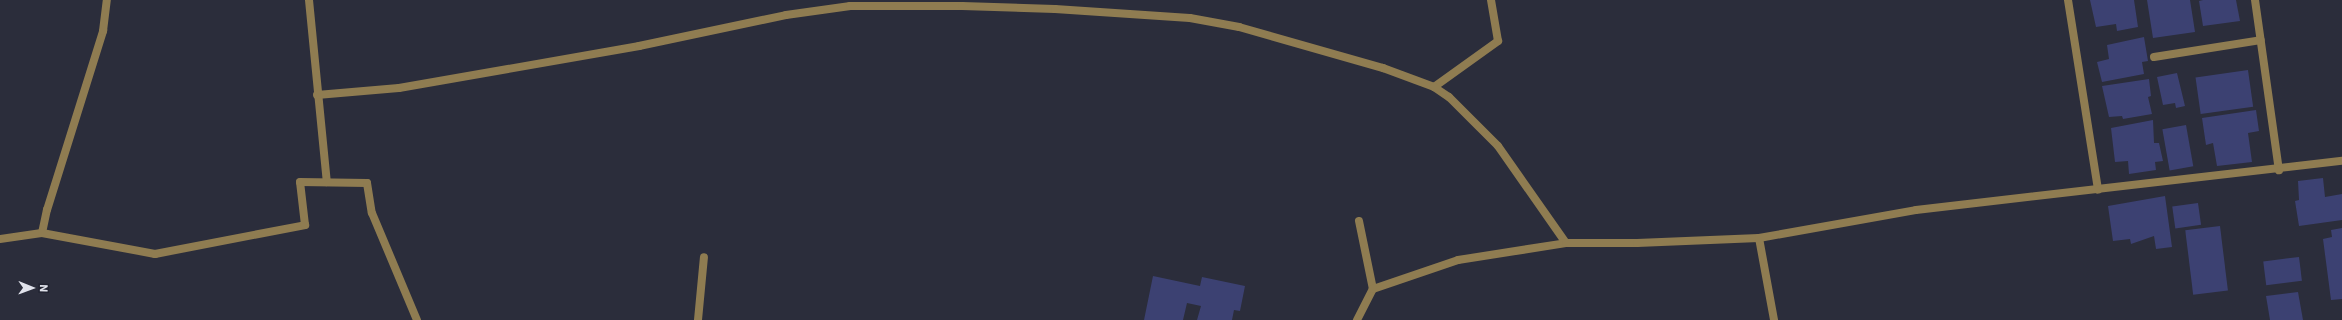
<!DOCTYPE html>
<html>
<head>
<meta charset="utf-8">
<style>
	body { margin:0 }
	#map { position:relative; width:2342px; height:320px; overflow:hidden; background:#2b2d3b; font-family:"IBM Plex Sans",sans-serif }
	div>[style] { position:absolute }
	.building>* { inset:0; background:#3c4172; transform-origin:0 0 }
	.minor>* { height:8px; margin:-4px; padding:0 4px; transform-origin:4px; border-radius:4px; background:#8f7c51 }
	span { translate:-50% -50%; white-space:nowrap; text-align:center; line-height:1.15; -webkit-text-stroke:3px #212331; paint-order:stroke }
	.north { position:absolute; left:12px; top:268px; width:40px; height:40px; -webkit-text-stroke:3px #212331; paint-order:stroke; rotate:91deg; font-size:11px; font-weight:700; line-height:16px; text-align:center; color:#e0e2eb }
	.north::after { content:''; display:block; margin:auto; width:14px; height:18px; background:#e0e2eb; clip-path:polygon(50% 0,100% 100%,50% 72%,0 100%) }
</style>
</head>
<body>
<div id="map">
	<div class="building">
		<i style="clip-path:polygon(2090px 0,2134px 0,2138px 27px,2117px 31px,2116px 24px,2096px 27px)"></i>
		<i style="clip-path:polygon(2147px 0,2190px 0,2195px 32px,2153px 38px)"></i>
		<i style="clip-path:polygon(2203px 0,2236px 0,2240px 21px,2203px 26px,2199px 1px)"></i>
		<i style="clip-path:polygon(2144px 37px,2148px 61px,2142px 62px,2144px 74px,2102px 82px,2097px 62px,2109px 59px,2107px 45px)"></i>
		<i style="left:2248px;top:70px;width:37px;height:53px;rotate:82deg"></i>
		<i style="clip-path:polygon(2177px 73px,2185px 106px,2176px 108px,2175px 103px,2163px 105px,2157px 77px)"></i>
		<i style="clip-path:polygon(2149px 79px,2151px 96px,2148px 97px,2152px 114px,2123px 119px,2122px 116px,2109px 117px,2102px 86px)"></i>
		<i style="clip-path:polygon(2256px 110px,2259px 131px,2248px 133px,2252px 162px,2217px 166px,2213px 143px,2206px 145px,2202px 118px)"></i>
		<i style="clip-path:polygon(2153px 120px,2154px 143px,2159px 143px,2163px 161px,2155px 162px,2156px 170px,2129px 174px,2128px 161px,2115px 162px,2111px 128px)"></i>
		<i style="left:2186px;top:125px;width:42px;height:24px;rotate:80deg"></i>
		<i style="clip-path:polygon(2323px 178px,2325px 197px,2342px 194px,2342px 220px,2299px 226px,2295px 201px,2299px 200px,2298px 181px)"></i>
		<i style="clip-path:polygon(2165px 196px,2172px 247px,2156px 249px,2154px 236px,2131px 244px,2130px 239px,2113px 241px,2108px 206px)"></i>
		<i style="left:2198px;top:203px;width:22px;height:26px;rotate:82deg"></i>
		<i style="left:2220px;top:226px;width:65px;height:35px;rotate:83deg"></i>
		<i style="clip-path:polygon(2342px 228px,2342px 299px,2331px 300px,2323px 239px,2332px 237px,2331px 230px)"></i>
		<i style="left:2299px;top:257px;width:24px;height:36px;rotate:83deg"></i>
		<i style="clip-path:polygon(1153px 276px,1200px 286px,1202px 277px,1245px 286px,1240px 311px,1234px 310px,1232px 320px,1197px 320px,1201px 306px,1187px 303px,1183px 320px,1144px 320px)"></i>
		<i style="clip-path:polygon(2298px 292px,2303px 320px,2270px 320px,2266px 296px)"></i>
	</div>
	<div class="minor">
		<i style="left:309px;top:0;width:183px;rotate:84.4deg"></i>
		<i style="left:2068px;top:0;width:192px;rotate:81deg"></i>
		<i style="left:2255px;top:0;width:172px;rotate:82deg"></i>
		<i style="left:2154px;top:57px;width:108px;rotate:-9deg"></i>
		<i style="left:1434px;top:87px;width:79px;rotate:-35.7deg"></i>
		<i style="left:1498px;top:41px;width:42px;rotate:-99.7deg"></i>
		<i style="left:317px;top:95px;width:82px;rotate:-4.9deg"></i>
		<i style="left:399px;top:88px;width:244px;rotate:-9.9deg"></i>
		<i style="left:639px;top:46px;width:150px;rotate:-11.9deg"></i>
		<i style="left:786px;top:15px;width:65px;rotate:-8deg"></i>
		<i style="left:850px;top:6px;width:112px"></i>
		<i style="left:962px;top:6px;width:93px;rotate:1.8deg"></i>
		<i style="left:1055px;top:9px;width:135px;rotate:3.8deg"></i>
		<i style="left:1190px;top:18px;width:50px;rotate:10.4deg"></i>
		<i style="left:1239px;top:27px;width:150px;rotate:15.9deg"></i>
		<i style="left:1383px;top:68px;width:54px;rotate:20.4deg"></i>
		<i style="left:1434px;top:87px;width:18px;rotate:34deg"></i>
		<i style="left:1449px;top:97px;width:69px;rotate:45deg"></i>
		<i style="left:1498px;top:146px;width:118px;rotate:55deg"></i>
		<i style="left:1359px;top:221px;width:69px;rotate:78.4deg"></i>
		<i style="left:42px;top:233px;width:24px;rotate:-78deg"></i>
		<i style="left:47px;top:210px;width:188px;rotate:-72.6deg"></i>
		<i style="left:103px;top:31px;width:31px;rotate:-83deg"></i>
		<i style="left:1759px;top:238px;width:83px;rotate:79.6deg"></i>
		<i style="left:0;top:239px;width:42px;rotate:-8.1deg"></i>
		<i style="left:42px;top:233px;width:115px;rotate:10.5deg"></i>
		<i style="left:155px;top:254px;width:153px;rotate:-10.9deg"></i>
		<i style="left:305px;top:225px;width:43px;rotate:-96.6deg"></i>
		<i style="left:300px;top:182px;width:67px;rotate:0.9deg"></i>
		<i style="left:367px;top:183px;width:30px;rotate:81deg"></i>
		<i style="left:372px;top:213px;width:116px;rotate:67.2deg"></i>
		<i style="left:698px;top:320px;width:63px;rotate:-84.6deg"></i>
		<i style="left:1357px;top:320px;width:35px;rotate:-63deg"></i>
		<i style="left:1373px;top:289px;width:90px;rotate:-18.8deg"></i>
		<i style="left:1458px;top:260px;width:109px;rotate:-8.9deg"></i>
		<i style="left:1566px;top:243px;width:71px"></i>
		<i style="left:1637px;top:243px;width:122px;rotate:-2.3deg"></i>
		<i style="left:1759px;top:238px;width:159px;rotate:-10.1deg"></i>
		<i style="left:1916px;top:210px;width:429px;rotate:-6.6deg"></i>
	</div>
	<div class="north">N</div>
</div>
</body>
</html>
